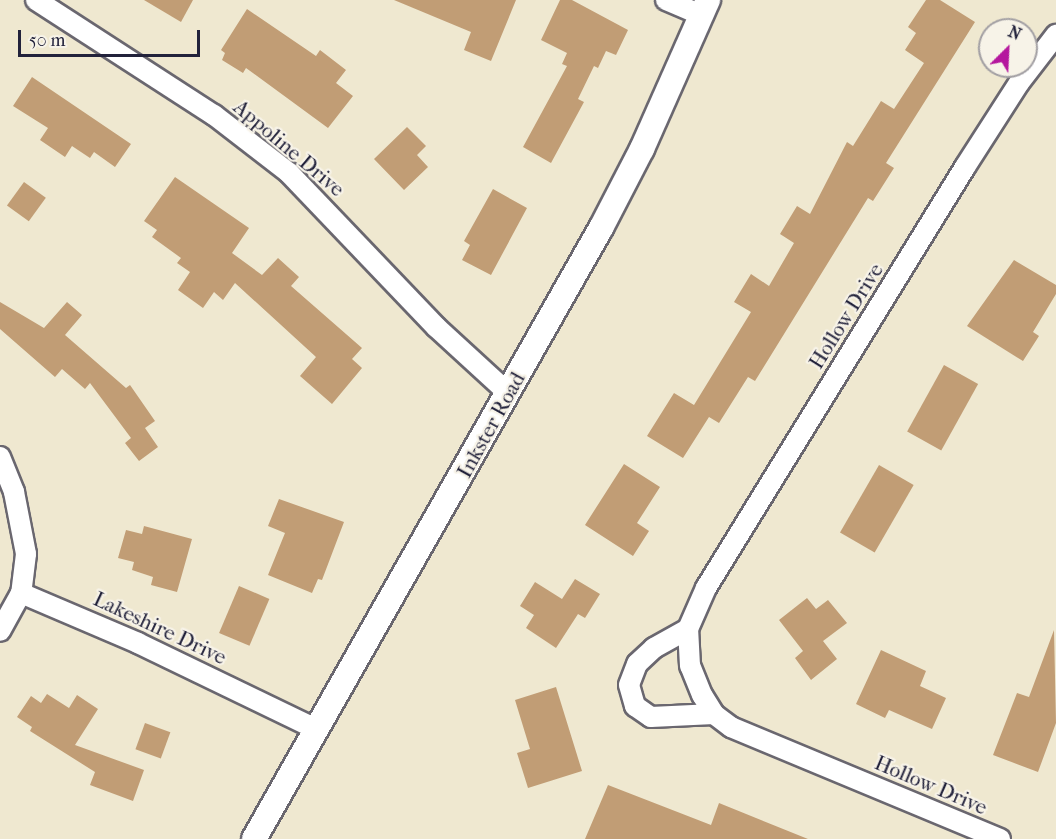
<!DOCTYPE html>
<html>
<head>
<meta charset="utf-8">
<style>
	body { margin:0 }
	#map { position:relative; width:1056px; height:839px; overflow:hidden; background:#efe8d0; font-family:"IM FELL French Canon",serif }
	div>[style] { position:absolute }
	.building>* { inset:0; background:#c19d75; transform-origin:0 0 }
	.roads { filter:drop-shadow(2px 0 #6a676f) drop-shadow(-2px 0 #6a676f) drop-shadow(0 2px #6a676f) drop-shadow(0 -2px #6a676f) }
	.minor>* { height:20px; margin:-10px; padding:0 10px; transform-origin:10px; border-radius:10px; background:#fff }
	.tertiary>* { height:24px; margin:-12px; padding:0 12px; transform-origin:12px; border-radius:12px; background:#fff }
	span { translate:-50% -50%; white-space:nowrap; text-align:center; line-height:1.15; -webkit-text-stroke:4.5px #f7f3e8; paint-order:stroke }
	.street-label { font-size:21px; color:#22223b }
	.north { position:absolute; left:978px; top:18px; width:60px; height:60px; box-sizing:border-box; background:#f7f3e8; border:2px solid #a29fa3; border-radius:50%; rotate:24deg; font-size:16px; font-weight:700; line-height:24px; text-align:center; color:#22223b }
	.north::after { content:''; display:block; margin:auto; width:21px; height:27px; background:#b5179e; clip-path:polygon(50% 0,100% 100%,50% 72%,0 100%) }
	.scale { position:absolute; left:18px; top:30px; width:182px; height:27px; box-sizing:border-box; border:3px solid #22223b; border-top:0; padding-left:8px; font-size:18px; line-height:21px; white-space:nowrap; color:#22223b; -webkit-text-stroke:4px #f7f3e8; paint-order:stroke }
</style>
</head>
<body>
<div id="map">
	<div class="building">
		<i style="clip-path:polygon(144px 0,193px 0,181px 22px)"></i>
		<i style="clip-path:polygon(394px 0,516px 0,491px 61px,464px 50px,471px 32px)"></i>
		<i style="clip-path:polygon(560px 0,572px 0,628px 30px,616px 55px,606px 51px,598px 68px,594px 66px,578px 99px,584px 102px,551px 163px,523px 147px,567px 66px,562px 64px,567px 53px,541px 40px)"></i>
		<i style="clip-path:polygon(926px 0,940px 0,975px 22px,886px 163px,894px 168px,873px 201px,868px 198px,755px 381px,748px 377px,719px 423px,709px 417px,683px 458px,647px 436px,674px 393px,694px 405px,751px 312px,734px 302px,751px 274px,769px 286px,794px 243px,780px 234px,797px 206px,810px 214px,847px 142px,853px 146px,881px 101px,894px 109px,924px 63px,905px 50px,916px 33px,908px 27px)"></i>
		<i style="clip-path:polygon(247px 9px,316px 56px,320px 50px,346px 70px,336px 83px,353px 96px,328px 128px,246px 68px,243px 73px,222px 60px,225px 53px,221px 50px)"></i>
		<i style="clip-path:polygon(32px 77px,131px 144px,115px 167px,94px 152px,90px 158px,72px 146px,65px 157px,40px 140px,48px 128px,13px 106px)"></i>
		<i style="clip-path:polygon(407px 127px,426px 146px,417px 155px,428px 167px,404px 190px,374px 159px)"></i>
		<i style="clip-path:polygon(175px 177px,249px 228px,232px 253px,262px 275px,278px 258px,299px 277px,291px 286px,362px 348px,352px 359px,362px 368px,332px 404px,300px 376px,316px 357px,235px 283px,223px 300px,214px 292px,203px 308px,178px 290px,190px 272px,177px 263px,181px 258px,152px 237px,157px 230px,144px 221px)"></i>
		<i style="left:24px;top:182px;width:27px;height:29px;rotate:36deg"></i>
		<i style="clip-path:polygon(493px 189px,527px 208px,491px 275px,462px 260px,470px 245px,464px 241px)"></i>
		<i style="clip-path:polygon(1014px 260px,1056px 285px,1056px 294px,1033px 332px,1039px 336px,1023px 361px,967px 326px)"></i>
		<i style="clip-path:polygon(0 302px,44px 328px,67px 302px,82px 315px,65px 335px,126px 388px,130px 385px,155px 421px,145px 428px,158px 447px,139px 461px,125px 443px,131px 438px,90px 383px,85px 389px,62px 369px,55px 377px,0 329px)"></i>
		<i style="left:944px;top:365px;width:39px;height:76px;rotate:29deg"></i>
		<i style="clip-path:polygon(624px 464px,660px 487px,637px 523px,649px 531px,633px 556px,585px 525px)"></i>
		<i style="left:879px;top:465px;width:40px;height:78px;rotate:30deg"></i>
		<i style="clip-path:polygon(279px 499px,344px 522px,322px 580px,318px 579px,312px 593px,268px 575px,285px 533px,268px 526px)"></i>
		<i style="clip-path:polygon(144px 526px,192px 539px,177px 592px,151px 585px,153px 577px,132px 570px,134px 562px,118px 558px,126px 530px,142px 534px)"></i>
		<i style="clip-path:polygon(575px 579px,600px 594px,585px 618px,578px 614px,556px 648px,526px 628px,534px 615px,520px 606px,535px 582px,562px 599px)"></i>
		<i style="left:239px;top:586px;width:33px;height:51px;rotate:23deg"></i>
		<i style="clip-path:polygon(807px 598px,816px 609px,828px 600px,847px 623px,823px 641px,837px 659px,811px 680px,795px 658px,803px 651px,779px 620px)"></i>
		<i style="clip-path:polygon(1054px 630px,1056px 723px,1038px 772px,993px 755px,1017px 693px,1029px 697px)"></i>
		<i style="clip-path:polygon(881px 650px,926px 671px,920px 686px,946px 698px,932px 729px,889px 710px,885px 718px,856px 704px)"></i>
		<i style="clip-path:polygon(556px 687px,582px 771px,528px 788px,517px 753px,530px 749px,515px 700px)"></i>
		<i style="clip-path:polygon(47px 694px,69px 708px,77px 695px,98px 709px,75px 745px,144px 770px,133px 801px,90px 785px,95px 772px,30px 731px,32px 727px,17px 717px,31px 696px,41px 703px)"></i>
		<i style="left:145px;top:723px;width:27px;height:28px;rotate:20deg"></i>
		<i style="clip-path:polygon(608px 785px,711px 825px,719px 803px,808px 839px,585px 839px)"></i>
	</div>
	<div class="roads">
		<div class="minor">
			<i style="left:36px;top:0;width:212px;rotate:32.9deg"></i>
			<i style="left:214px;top:115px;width:95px;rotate:37.7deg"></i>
			<i style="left:289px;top:173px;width:213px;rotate:46.3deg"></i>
			<i style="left:436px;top:327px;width:98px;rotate:42.5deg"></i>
			<i style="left:666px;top:0;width:38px;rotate:23deg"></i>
			<i style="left:0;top:457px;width:38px;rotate:68deg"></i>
			<i style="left:14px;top:492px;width:63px;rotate:79deg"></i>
			<i style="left:26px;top:554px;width:39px;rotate:97deg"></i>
			<i style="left:21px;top:593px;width:43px;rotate:118.9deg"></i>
			<i style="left:21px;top:593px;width:127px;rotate:23.1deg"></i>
			<i style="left:138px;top:643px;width:198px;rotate:25.8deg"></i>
			<i style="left:688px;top:629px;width:39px;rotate:151deg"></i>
			<i style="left:654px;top:648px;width:23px;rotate:137deg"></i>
			<i style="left:637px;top:664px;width:22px;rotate:111deg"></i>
			<i style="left:629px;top:685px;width:22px;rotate:74deg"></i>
			<i style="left:635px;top:706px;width:19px;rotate:35deg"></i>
			<i style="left:651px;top:717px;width:63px;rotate:-2.7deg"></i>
			<i style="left:1000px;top:839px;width:291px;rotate:-157.4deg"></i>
			<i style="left:731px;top:727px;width:21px;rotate:-143deg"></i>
			<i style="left:714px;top:714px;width:22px;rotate:-122deg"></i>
			<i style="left:702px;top:695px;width:31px;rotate:-112deg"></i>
			<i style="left:690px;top:666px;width:37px;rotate:-93deg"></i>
			<i style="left:688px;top:629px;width:45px;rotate:-66.3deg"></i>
			<i style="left:706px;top:588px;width:494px;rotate:-58.4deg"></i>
			<i style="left:965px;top:167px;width:100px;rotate:-57.3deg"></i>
			<i style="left:1019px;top:83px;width:61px;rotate:-52.4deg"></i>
		</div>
		<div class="tertiary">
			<i style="left:254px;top:839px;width:703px;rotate:-60.41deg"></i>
			<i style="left:601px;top:228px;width:89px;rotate:-62.6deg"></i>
			<i style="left:642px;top:149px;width:163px;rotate:-66.1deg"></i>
		</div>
	</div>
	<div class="street-label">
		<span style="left:289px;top:148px;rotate:40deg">Appoline Drive</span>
		<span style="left:846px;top:316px;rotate:-58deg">Hollow Drive</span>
		<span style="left:491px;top:425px;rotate:-61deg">Inkster Road</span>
		<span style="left:160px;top:628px;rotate:25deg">Lakeshire Drive</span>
		<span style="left:931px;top:785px;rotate:23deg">Hollow Drive</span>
	</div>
	<div class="north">N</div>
	<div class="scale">50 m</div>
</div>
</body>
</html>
